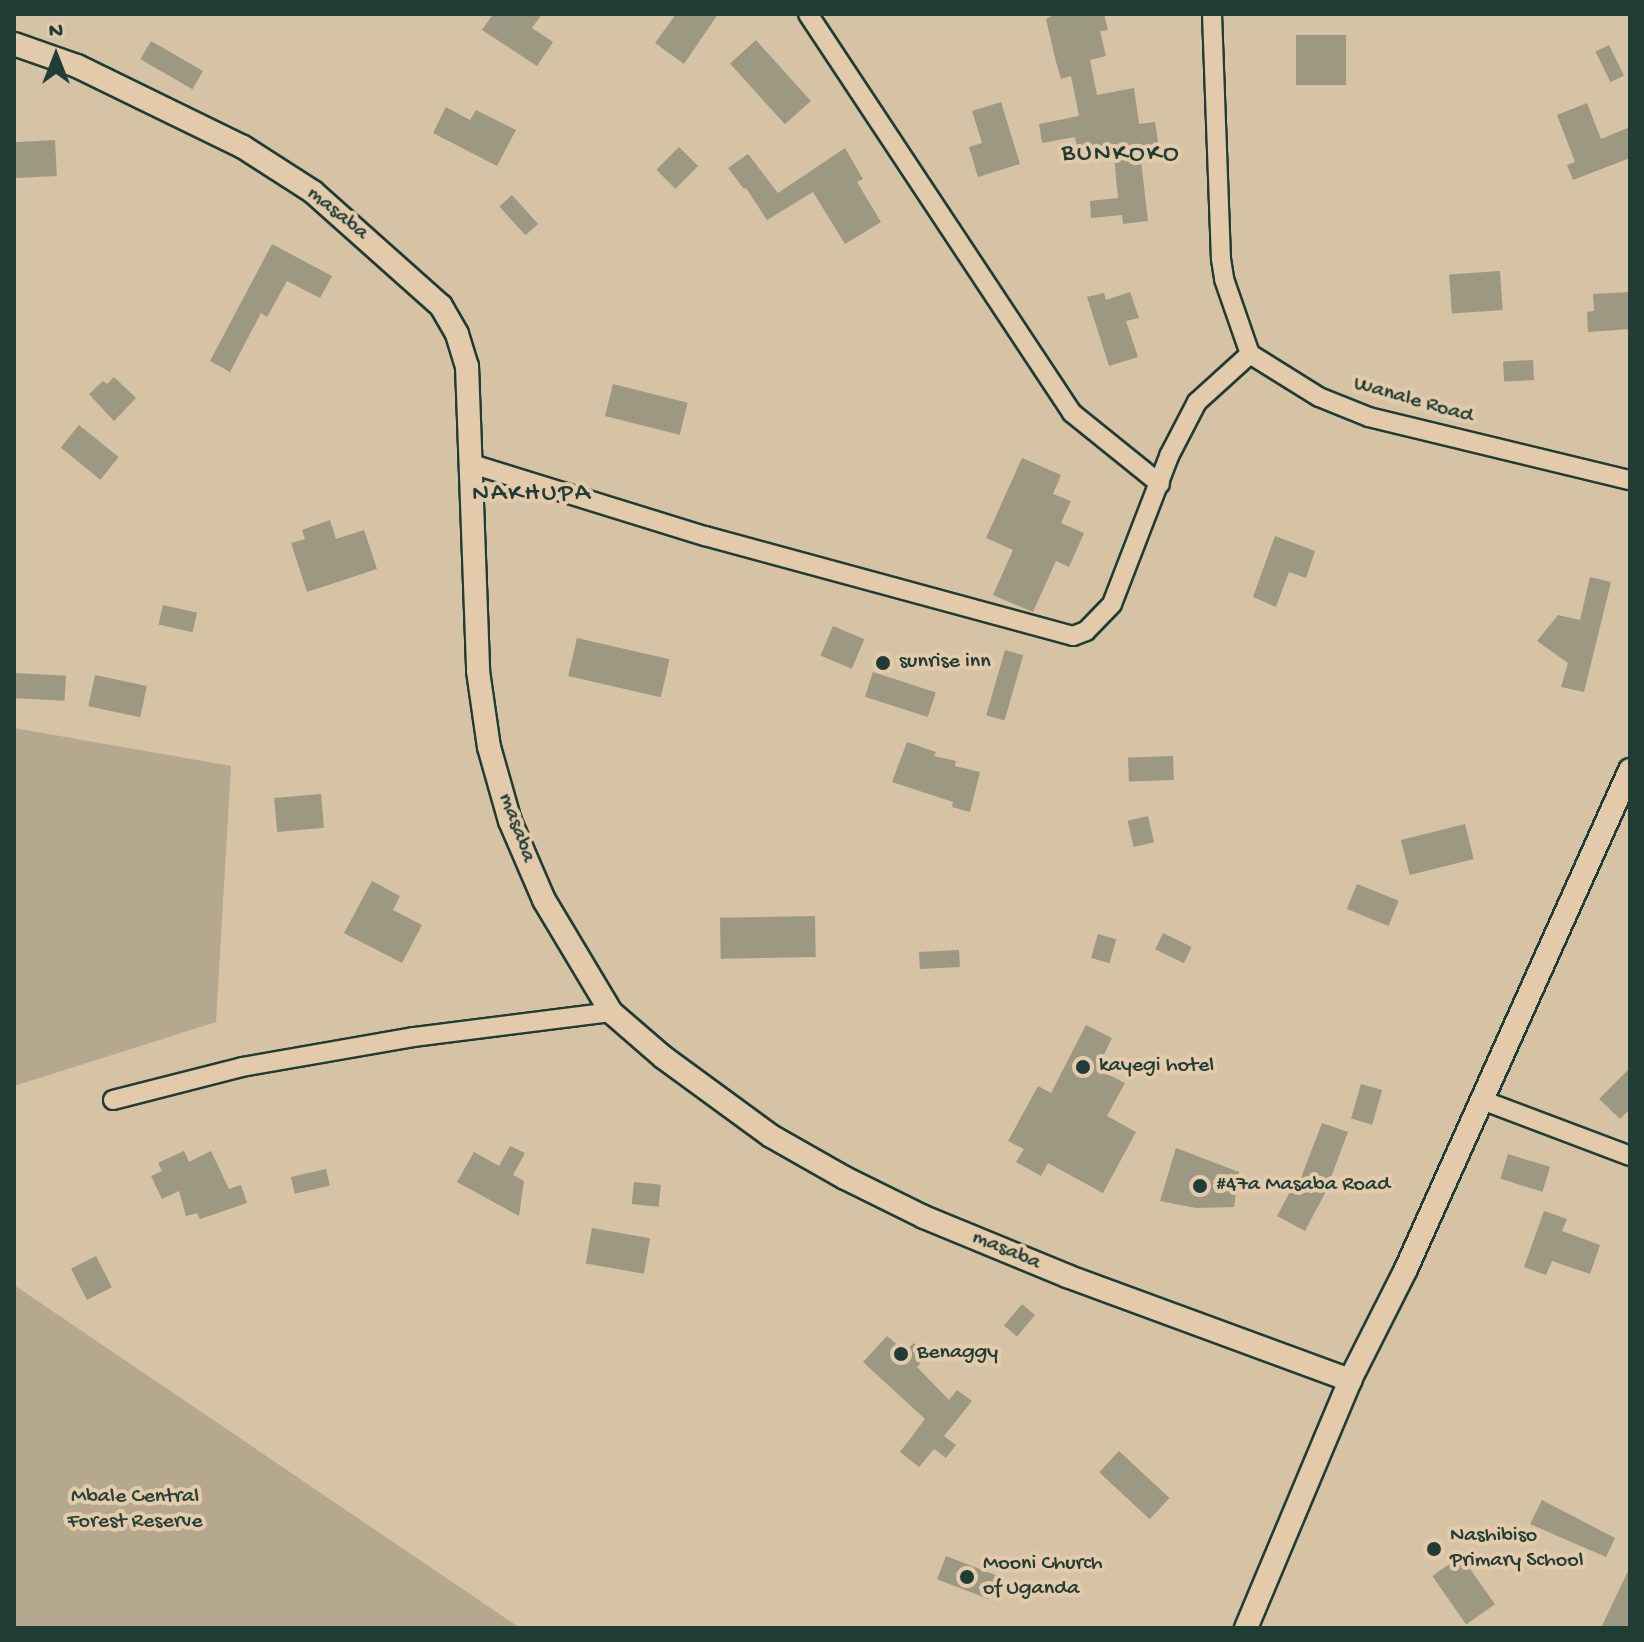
<!DOCTYPE html>
<html>
<head>
<meta charset="utf-8">
<style>
	body { margin:0 }
	#map { position:relative; width:1644px; height:1642px; overflow:hidden; background:#d6c2a4; font-family:"Gochi Hand",sans-serif }
	div>[style] { position:absolute }
	.green>* { inset:0; background:#b5a88f }
	.building>* { inset:0; background:#9d9881; transform-origin:0 0 }
	.roads { filter:drop-shadow(2px 0 #1f3d34) drop-shadow(-2px 0 #1f3d34) drop-shadow(0 2px #1f3d34) drop-shadow(0 -2px #1f3d34) }
	.minor>* { height:18px; margin:-9px; padding:0 9px; transform-origin:9px; border-radius:9px; background:#e2caab }
	.tertiary>* { height:22px; margin:-11px; padding:0 11px; transform-origin:11px; border-radius:11px; background:#e2caab }
	.dots>* { width:22px; height:22px; translate:-50% -50%; box-sizing:border-box; border:4px solid #e2caab; border-radius:50% }
	span { translate:-50% -50%; white-space:nowrap; text-align:center; line-height:1.15; -webkit-text-stroke:8px #e2caab; paint-order:stroke }
	.street-label { font-size:22px; color:#1f3d34 }
	.poi-label { font-size:22px; color:#1f3d34 }
	.left { translate:0 -50%; text-align:left }
	.park-label { font-size:22px; color:#264239 }
	.quarter-label { font-size:26px; color:#1f3d34; letter-spacing:2px }
	.frame { position:absolute; inset:0; border:16px solid #1f3d34; pointer-events:none }
	.north { position:absolute; left:16px; top:16px; width:80px; height:80px; -webkit-text-stroke:6px #e2caab; paint-order:stroke; rotate:0deg; font-size:22px; font-weight:700; line-height:32px; text-align:center; color:#1f3d34 }
	.north::after { content:''; display:block; margin:auto; width:28px; height:36px; background:#1f3d34; clip-path:polygon(50% 0,100% 100%,50% 72%,0 100%) }
</style>
</head>
<body>
<div id="map">
	<div class="green">
		<i style="clip-path:polygon(14px 728px,231px 766px,216px 1022px,14px 1086px)"></i>
		<i style="clip-path:polygon(14px 1285px,520px 1628px,14px 1628px)"></i>
	</div>
	<div class="building">
		<i style="clip-path:polygon(493px 14px,542px 14px,532px 28px,553px 42px,537px 66px,482px 30px)"></i>
		<i style="clip-path:polygon(676px 14px,718px 14px,684px 64px,655px 43px)"></i>
		<i style="clip-path:polygon(1055px 14px,1104px 14px,1108px 30px,1100px 31px,1106px 56px,1090px 60px,1097px 95px,1134px 88px,1139px 124px,1155px 122px,1159px 148px,1140px 152px,1148px 221px,1123px 224px,1122px 215px,1091px 218px,1090px 201px,1118px 198px,1114px 156px,1079px 157px,1075px 137px,1042px 143px,1039px 124px,1079px 116px,1071px 76px,1061px 79px,1056px 62px,1046px 19px)"></i>
		<i style="left:1296px;top:35px;width:50px;height:50px"></i>
		<i style="left:756px;top:40px;width:82px;height:35px;rotate:48deg"></i>
		<i style="left:151px;top:41px;width:60px;height:21px;rotate:30deg"></i>
		<i style="left:1609px;top:45px;width:34px;height:15px;rotate:64deg"></i>
		<i style="clip-path:polygon(1001px 102px,1020px 164px,978px 177px,969px 147px,982px 143px,972px 111px)"></i>
		<i style="clip-path:polygon(1587px 103px,1601px 139px,1630px 127px,1630px 158px,1573px 180px,1567px 165px,1575px 162px,1557px 115px)"></i>
		<i style="clip-path:polygon(446px 107px,470px 120px,476px 110px,516px 130px,497px 166px,433px 133px)"></i>
		<i style="left:55px;top:140px;width:36px;height:41px;rotate:87deg"></i>
		<i style="left:679px;top:147px;width:27px;height:32px;rotate:45deg"></i>
		<i style="clip-path:polygon(845px 148px,863px 179px,857px 182px,881px 222px,845px 244px,813px 192px,767px 220px,746px 188px,744px 189px,728px 168px,748px 154px,778px 193px)"></i>
		<i style="left:512px;top:195px;width:39px;height:17px;rotate:48deg"></i>
		<i style="clip-path:polygon(272px 244px,332px 276px,320px 298px,287px 281px,267px 317px,261px 313px,230px 372px,210px 361px)"></i>
		<i style="left:1500px;top:271px;width:39px;height:51px;rotate:86deg"></i>
		<i style="clip-path:polygon(1130px 292px,1139px 318px,1126px 321px,1138px 357px,1109px 366px,1087px 297px,1104px 293px,1106px 300px)"></i>
		<i style="clip-path:polygon(1630px 292px,1630px 329px,1588px 332px,1587px 312px,1594px 311px,1593px 294px)"></i>
		<i style="left:1533px;top:360px;width:20px;height:30px;rotate:87deg"></i>
		<i style="clip-path:polygon(114px 377px,136px 398px,114px 421px,89px 394px,103px 381px,107px 384px)"></i>
		<i style="left:613px;top:384px;width:77px;height:33px;rotate:14deg"></i>
		<i style="left:79px;top:425px;width:51px;height:29px;rotate:39deg"></i>
		<i style="clip-path:polygon(1022px 458px,1061px 475px,1053px 494px,1071px 501px,1061px 523px,1084px 533px,1069px 567px,1056px 561px,1033px 612px,993px 595px,1013px 550px,986px 538px)"></i>
		<i style="clip-path:polygon(330px 520px,336px 539px,364px 530px,377px 569px,307px 592px,291px 543px,305px 539px,302px 530px)"></i>
		<i style="clip-path:polygon(1275px 536px,1315px 551px,1306px 578px,1289px 572px,1276px 607px,1253px 597px)"></i>
		<i style="clip-path:polygon(1590px 577px,1611px 582px,1584px 692px,1561px 687px,1568px 663px,1537px 641px,1558px 615px,1580px 620px)"></i>
		<i style="left:163px;top:605px;width:35px;height:20px;rotate:13deg"></i>
		<i style="left:833px;top:626px;width:34px;height:32px;rotate:23deg"></i>
		<i style="left:577px;top:638px;width:95px;height:39px;rotate:13deg"></i>
		<i style="left:1005px;top:650px;width:19px;height:68px;rotate:16deg"></i>
		<i style="left:873px;top:672px;width:66px;height:26px;rotate:18deg"></i>
		<i style="left:14px;top:673px;width:52px;height:25px;rotate:3deg"></i>
		<i style="left:95px;top:675px;width:53px;height:32px;rotate:12deg"></i>
		<i style="clip-path:polygon(907px 742px,936px 752px,934px 756px,956px 761px,955px 766px,980px 772px,970px 812px,952px 807px,953px 802px,892px 782px)"></i>
		<i style="left:1173px;top:756px;width:24px;height:45px;rotate:88deg"></i>
		<i style="left:321px;top:794px;width:34px;height:47px;rotate:85deg"></i>
		<i style="left:1148px;top:816px;width:27px;height:21px;rotate:77deg"></i>
		<i style="left:1465px;top:824px;width:36px;height:66px;rotate:76deg"></i>
		<i style="clip-path:polygon(372px 881px,400px 896px,393px 910px,422px 925px,402px 963px,344px 933px)"></i>
		<i style="left:1357px;top:884px;width:45px;height:27px;rotate:22deg"></i>
		<i style="left:815px;top:916px;width:41px;height:95px;rotate:89deg"></i>
		<i style="left:1163px;top:933px;width:32px;height:18px;rotate:26deg"></i>
		<i style="left:1098px;top:934px;width:19px;height:25px;rotate:16deg"></i>
		<i style="left:959px;top:950px;width:17px;height:40px;rotate:87deg"></i>
		<i style="clip-path:polygon(1086px 1025px,1112px 1038px,1097px 1069px,1125px 1083px,1107px 1116px,1136px 1132px,1103px 1193px,1048px 1163px,1041px 1176px,1016px 1162px,1024px 1149px,1008px 1141px,1038px 1086px,1051px 1093px)"></i>
		<i style="clip-path:polygon(1630px 1068px,1630px 1109px,1620px 1119px,1599px 1099px)"></i>
		<i style="left:1361px;top:1084px;width:22px;height:36px;rotate:16deg"></i>
		<i style="clip-path:polygon(1322px 1123px,1348px 1132px,1325px 1193px,1305px 1231px,1277px 1216px,1293px 1186px,1297px 1188px)"></i>
		<i style="clip-path:polygon(510px 1146px,525px 1153px,513px 1175px,524px 1181px,519px 1216px,457px 1182px,474px 1152px,499px 1166px)"></i>
		<i style="clip-path:polygon(1176px 1148px,1239px 1172px,1234px 1207px,1196px 1208px,1160px 1201px)"></i>
		<i style="clip-path:polygon(184px 1151px,189px 1162px,211px 1151px,229px 1189px,241px 1185px,247px 1203px,200px 1219px,197px 1213px,186px 1216px,179px 1191px,162px 1199px,151px 1176px,162px 1171px,158px 1163px)"></i>
		<i style="left:1508px;top:1154px;width:44px;height:26px;rotate:17deg"></i>
		<i style="left:326px;top:1169px;width:17px;height:36px;rotate:77deg"></i>
		<i style="left:634px;top:1182px;width:27px;height:22px;rotate:6deg"></i>
		<i style="clip-path:polygon(1544px 1211px,1567px 1219px,1562px 1231px,1600px 1245px,1590px 1274px,1552px 1261px,1546px 1275px,1524px 1267px)"></i>
		<i style="left:592px;top:1228px;width:59px;height:36px;rotate:10deg"></i>
		<i style="left:96px;top:1256px;width:35px;height:28px;rotate:63deg"></i>
		<i style="left:1022px;top:1304px;width:17px;height:28px;rotate:40deg"></i>
		<i style="clip-path:polygon(887px 1336px,905px 1351px,914px 1343px,927px 1356px,917px 1367px,949px 1400px,957px 1390px,972px 1401px,944px 1436px,956px 1445px,946px 1458px,934px 1449px,919px 1467px,900px 1452px,925px 1419px,863px 1362px)"></i>
		<i style="left:1119px;top:1451px;width:69px;height:29px;rotate:43deg"></i>
		<i style="clip-path:polygon(1542px 1500px,1615px 1538px,1606px 1557px,1530px 1524px)"></i>
		<i style="left:946px;top:1556px;width:55px;height:25px;rotate:21deg"></i>
		<i style="left:1461px;top:1556px;width:59px;height:35px;rotate:55deg"></i>
		<i style="clip-path:polygon(1630px 1567px,1630px 1628px,1601px 1628px)"></i>
	</div>
	<div class="roads">
		<div class="minor">
			<i style="left:808px;top:14px;width:478px;rotate:56.5deg"></i>
			<i style="left:1072px;top:413px;width:113px;rotate:38.9deg"></i>
			<i style="left:1212px;top:14px;width:245px;rotate:87.9deg"></i>
			<i style="left:1221px;top:259px;width:20px;rotate:81deg"></i>
			<i style="left:1224px;top:279px;width:79px;rotate:70.9deg"></i>
			<i style="left:1250px;top:354px;width:81px;rotate:31.9deg"></i>
			<i style="left:1319px;top:397px;width:54px;rotate:21.8deg"></i>
			<i style="left:1369px;top:417px;width:268px;rotate:13.6deg"></i>
			<i style="left:472px;top:464px;width:244px;rotate:17.2deg"></i>
			<i style="left:705px;top:536px;width:381px;rotate:15.2deg"></i>
			<i style="left:1073px;top:636px;width:14px;rotate:-21deg"></i>
			<i style="left:1086px;top:631px;width:37px;rotate:-46deg"></i>
			<i style="left:1112px;top:604px;width:159px;rotate:-68.9deg"></i>
			<i style="left:1169px;top:456px;width:61px;rotate:-62.6deg"></i>
			<i style="left:1197px;top:402px;width:72px;rotate:-42.2deg"></i>
			<i style="left:113px;top:1100px;width:133px;rotate:-14.3deg"></i>
			<i style="left:242px;top:1067px;width:175px;rotate:-9.9deg"></i>
			<i style="left:414px;top:1037px;width:199px;rotate:-7.2deg"></i>
			<i style="left:1482px;top:1100px;width:158px;rotate:20.7deg"></i>
		</div>
		<div class="tertiary">
			<i style="left:14px;top:44px;width:67px;rotate:19.2deg"></i>
			<i style="left:77px;top:66px;width:185px;rotate:26deg"></i>
			<i style="left:243px;top:147px;width:83px;rotate:32.7deg"></i>
			<i style="left:313px;top:192px;width:171px;rotate:41.7deg"></i>
			<i style="left:441px;top:306px;width:32px;rotate:60deg"></i>
			<i style="left:457px;top:334px;width:34px;rotate:73deg"></i>
			<i style="left:467px;top:366px;width:305px;rotate:87.9deg"></i>
			<i style="left:478px;top:671px;width:77px;rotate:81.8deg"></i>
			<i style="left:489px;top:747px;width:77px;rotate:74.2deg"></i>
			<i style="left:510px;top:821px;width:86px;rotate:66.7deg"></i>
			<i style="left:544px;top:900px;width:131px;rotate:59.1deg"></i>
			<i style="left:611px;top:1012px;width:69px;rotate:40.9deg"></i>
			<i style="left:663px;top:1057px;width:134px;rotate:36.2deg"></i>
			<i style="left:771px;top:1136px;width:85px;rotate:29.6deg"></i>
			<i style="left:845px;top:1178px;width:88px;rotate:26.3deg"></i>
			<i style="left:924px;top:1217px;width:155px;rotate:22.4deg"></i>
			<i style="left:1067px;top:1276px;width:302px;rotate:20.2deg"></i>
			<i style="left:1246px;top:1628px;width:269px;rotate:-67.2deg"></i>
			<i style="left:1350px;top:1380px;width:124px;rotate:-63.2deg"></i>
			<i style="left:1406px;top:1269px;width:547px;rotate:-65.82deg"></i>
		</div>
	</div>
	<div class="dots">
		<i style="left:883px;top:663px;background:#1f3d34"></i>
		<i style="left:1083px;top:1067px;background:#1f3d34"></i>
		<i style="left:1200px;top:1186px;background:#1f3d34"></i>
		<i style="left:901px;top:1354px;background:#1f3d34"></i>
		<i style="left:1434px;top:1549px;background:#1f3d34"></i>
		<i style="left:967px;top:1577px;background:#1f3d34"></i>
	</div>
	<div class="street-label">
		<span style="left:337px;top:214px;rotate:39deg">masaba</span>
		<span style="left:1413px;top:401px;rotate:16deg">Wanale Road</span>
		<span style="left:516px;top:828px;rotate:70deg">masaba</span>
		<span style="left:1006px;top:1251px;rotate:23deg">masaba</span>
	</div>
	<div class="poi-label">
		<span class="left" style="left:899px;top:663px">sunrise inn</span>
		<span class="left" style="left:1099px;top:1067px">kayegi hotel</span>
		<span class="left" style="left:1216px;top:1186px">#47a Masaba Road</span>
		<span class="left" style="left:917px;top:1354px">Benaggy</span>
		<span class="left" style="left:1450px;top:1549px">Nashibiso<br>Primary School</span>
		<span class="left" style="left:983px;top:1577px">Mooni Church<br>of Uganda</span>
	</div>
	<div class="park-label">
		<span style="left:135px;top:1510px">Mbale Central<br>Forest Reserve</span>
	</div>
	<div class="quarter-label">
		<span style="left:1121px;top:155px">BUNKOKO</span>
		<span style="left:532px;top:495px">NAKHUPA</span>
	</div>
	<div class="frame"></div>
	<div class="north">N</div>
</div>
</body>
</html>
